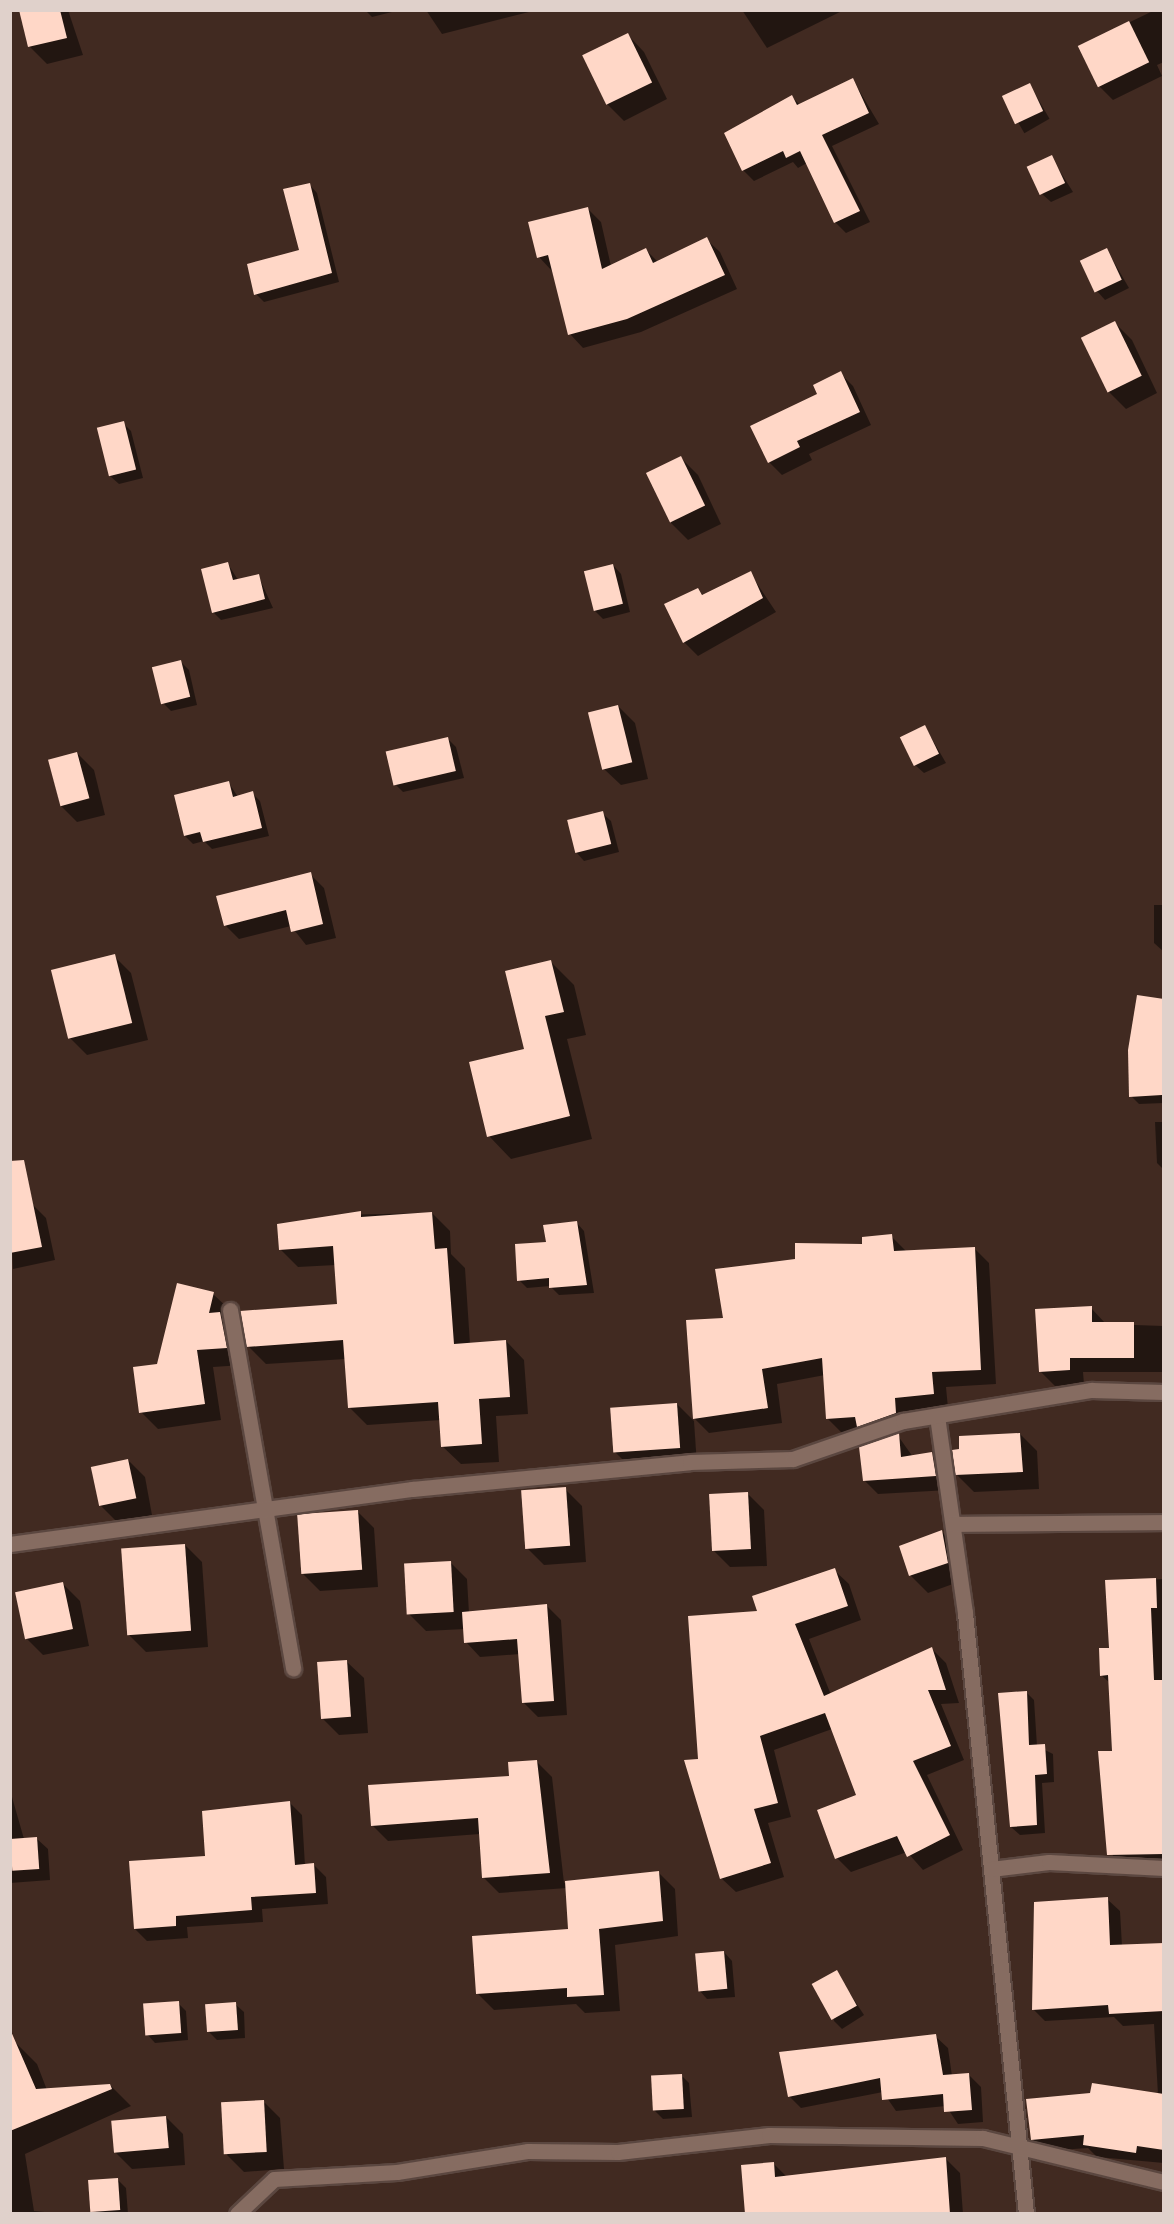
<!DOCTYPE html>
<html>
<head>
<meta charset="utf-8">
<style>
	body { margin:0 }
	#map { position:relative; width:1174px; height:2224px; overflow:hidden; background:#412a21; font-family:"Sofia Sans Condensed",sans-serif }
	div>[style] { position:absolute }
	.shadow>* { inset:0; background:#0007; transform-origin:0 0 }
	.building>* { inset:0; background:#ffd7c7; transform-origin:0 0 }
	.roads { filter:drop-shadow(2px 0 #5b4740) drop-shadow(-2px 0 #5b4740) drop-shadow(0 2px #5b4740) drop-shadow(0 -2px #5b4740) }
	.street>* { height:15px; margin:-7.5px; padding:0 7.5px; transform-origin:7.5px; border-radius:7.5px; background:#866c61 }
	span { translate:-50% -50%; white-space:nowrap; text-align:center; line-height:1.15; -webkit-text-stroke:6px #362117; paint-order:stroke }
	.frame { position:absolute; inset:0; border:12px solid #e0d1cb; pointer-events:none }
</style>
</head>
<body>
<div id="map">
	<div class="shadow">
		<i style="clip-path:polygon(21px 10px,68px 10px,83px 55px,47px 64px,30px 47px)"></i>
		<i style="clip-path:polygon(365px 10px,400px 10px,372px 17px)"></i>
		<i style="clip-path:polygon(426px 10px,529px 10px,529px 12px,442px 34px)"></i>
		<i style="clip-path:polygon(742px 10px,841px 10px,842px 11px,767px 48px)"></i>
		<i style="clip-path:polygon(1155px 10px,1164px 10px,1164px 62px,1157px 65px,1162px 76px,1113px 100px,1099px 86px,1080px 46px)"></i>
		<i style="clip-path:polygon(628px 35px,644px 52px,667px 99px,624px 121px,607px 104px)"></i>
		<i style="clip-path:polygon(853px 80px,879px 124px,832px 146px,870px 222px,846px 233px,835px 222px,807px 163px,798px 168px,793px 162px,754px 181px,743px 170px,792px 97px,800px 105px)"></i>
		<i style="left:1030px;top:85px;width:39px;height:29px;rotate:60deg"></i>
		<i style="clip-path:polygon(1051px 157px,1073px 192px,1051px 202px,1042px 194px)"></i>
		<i style="clip-path:polygon(309px 184px,317px 193px,339px 282px,264px 302px,256px 294px,301px 251px)"></i>
		<i style="clip-path:polygon(588px 209px,601px 222px,611px 266px,646px 250px,658px 262px,706px 239px,720px 252px,737px 289px,641px 332px,583px 348px,570px 334px,552px 271px,539px 257px)"></i>
		<i style="clip-path:polygon(1107px 250px,1129px 288px,1105px 300px,1097px 291px)"></i>
		<i style="clip-path:polygon(1115px 323px,1132px 340px,1157px 393px,1126px 409px,1109px 392px)"></i>
		<i style="clip-path:polygon(840px 373px,853px 386px,871px 425px,809px 454px,812px 460px,782px 475px,769px 462px)"></i>
		<i style="clip-path:polygon(123px 423px,131px 431px,143px 478px,119px 484px,110px 476px)"></i>
		<i style="clip-path:polygon(681px 458px,698px 475px,721px 524px,688px 540px,671px 523px)"></i>
		<i style="clip-path:polygon(228px 564px,238px 580px,258px 575px,273px 608px,221px 620px,213px 612px)"></i>
		<i style="clip-path:polygon(613px 565px,621px 574px,630px 612px,603px 619px,595px 611px)"></i>
		<i style="clip-path:polygon(750px 573px,776px 612px,698px 656px,684px 642px,666px 605px,698px 590px,704px 596px)"></i>
		<i style="clip-path:polygon(181px 662px,189px 670px,197px 705px,171px 711px,163px 703px)"></i>
		<i style="clip-path:polygon(618px 706px,635px 723px,648px 779px,621px 785px,604px 769px)"></i>
		<i style="clip-path:polygon(925px 727px,946px 763px,924px 773px,915px 765px)"></i>
		<i style="clip-path:polygon(448px 739px,456px 747px,464px 778px,403px 792px,395px 784px)"></i>
		<i style="clip-path:polygon(77px 753px,94px 770px,105px 815px,77px 822px,60px 805px,49px 760px)"></i>
		<i style="clip-path:polygon(229px 783px,238px 797px,252px 793px,260px 801px,269px 836px,212px 849px,204px 841px,193px 844px,185px 836px)"></i>
		<i style="clip-path:polygon(602px 813px,611px 821px,619px 852px,584px 861px,576px 852px)"></i>
		<i style="clip-path:polygon(310px 874px,324px 888px,336px 938px,306px 945px,291px 926px,239px 939px,225px 925px)"></i>
		<i style="clip-path:polygon(1154px 905px,1164px 905px,1164px 952px,1154px 943px)"></i>
		<i style="clip-path:polygon(114px 956px,131px 973px,148px 1040px,87px 1055px,70px 1038px)"></i>
		<i style="clip-path:polygon(551px 962px,574px 985px,586px 1035px,567px 1039px,592px 1139px,511px 1159px,489px 1136px,526px 1050px)"></i>
		<i style="clip-path:polygon(1164px 1003px,1164px 1103px,1139px 1104px,1131px 1096px)"></i>
		<i style="clip-path:polygon(1155px 1122px,1164px 1122px,1164px 1170px,1157px 1163px)"></i>
		<i style="clip-path:polygon(32px 1204px,46px 1218px,55px 1260px,13px 1269px,10px 1209px)"></i>
		<i style="clip-path:polygon(432px 1213px,450px 1231px,451px 1254px,465px 1268px,470px 1344px,506px 1341px,524px 1360px,528px 1414px,496px 1416px,499px 1462px,461px 1464px,442px 1446px,441px 1420px,367px 1425px,349px 1407px,346px 1359px,266px 1364px,248px 1346px,338px 1305px,336px 1265px,298px 1267px,280px 1249px,332px 1221px,332px 1215px)"></i>
		<i style="clip-path:polygon(576px 1222px,584px 1231px,594px 1293px,559px 1295px,550px 1286px,527px 1288px,519px 1280px,547px 1243px)"></i>
		<i style="clip-path:polygon(891px 1236px,906px 1251px,974px 1248px,989px 1263px,996px 1384px,946px 1387px,948px 1408px,909px 1413px,911px 1428px,896px 1433px,913px 1457px,932px 1454px,946px 1468px,949px 1490px,878px 1494px,864px 1480px,875px 1443px,864px 1432px,843px 1434px,828px 1419px,825px 1375px,777px 1384px,782px 1423px,709px 1433px,694px 1418px,724px 1319px,796px 1261px)"></i>
		<i style="clip-path:polygon(213px 1294px,230px 1310px,243px 1365px,213px 1367px,221px 1420px,158px 1429px,141px 1412px,158px 1365px)"></i>
		<i style="clip-path:polygon(1091px 1308px,1106px 1324px,1164px 1326px,1164px 1372px,1083px 1372px,1084px 1384px,1055px 1386px,1040px 1371px)"></i>
		<i style="clip-path:polygon(677px 1404px,694px 1421px,697px 1465px,632px 1469px,615px 1452px)"></i>
		<i style="clip-path:polygon(1020px 1434px,1037px 1451px,1039px 1489px,974px 1492px,957px 1475px)"></i>
		<i style="clip-path:polygon(128px 1460px,145px 1477px,152px 1515px,117px 1522px,100px 1505px)"></i>
		<i style="clip-path:polygon(565px 1489px,582px 1506px,586px 1562px,544px 1565px,527px 1548px)"></i>
		<i style="clip-path:polygon(747px 1493px,764px 1510px,767px 1566px,730px 1567px,713px 1550px)"></i>
		<i style="clip-path:polygon(357px 1511px,374px 1528px,378px 1587px,320px 1591px,303px 1574px)"></i>
		<i style="clip-path:polygon(942px 1532px,959px 1548px,964px 1580px,928px 1593px,911px 1576px,901px 1547px)"></i>
		<i style="clip-path:polygon(185px 1545px,202px 1562px,208px 1647px,146px 1652px,129px 1635px)"></i>
		<i style="clip-path:polygon(450px 1562px,467px 1579px,469px 1613px,546px 1605px,561px 1620px,567px 1715px,538px 1717px,523px 1702px,520px 1654px,480px 1657px,466px 1642px,465px 1629px,426px 1631px,409px 1614px)"></i>
		<i style="clip-path:polygon(834px 1570px,849px 1584px,861px 1620px,809px 1639px,831px 1695px,932px 1649px,946px 1663px,959px 1703px,941px 1704px,964px 1760px,927px 1775px,963px 1850px,923px 1870px,907px 1852px,851px 1872px,837px 1858px,858px 1796px,832px 1729px,774px 1750px,791px 1817px,768px 1823px,784px 1877px,736px 1892px,721px 1878px,699px 1760px,759px 1612px)"></i>
		<i style="clip-path:polygon(1164px 1579px,1164px 1861px,1121px 1863px,1108px 1851px,1113px 1752px,1110px 1683px,1101px 1675px,1111px 1649px,1106px 1582px)"></i>
		<i style="clip-path:polygon(63px 1584px,80px 1601px,89px 1646px,43px 1655px,26px 1638px)"></i>
		<i style="clip-path:polygon(347px 1662px,364px 1678px,368px 1733px,339px 1735px,322px 1718px)"></i>
		<i style="clip-path:polygon(1026px 1692px,1034px 1700px,1037px 1746px,1053px 1754px,1054px 1782px,1042px 1783px,1045px 1833px,1020px 1835px,1011px 1827px)"></i>
		<i style="clip-path:polygon(536px 1761px,552px 1777px,564px 1883px,659px 1873px,675px 1889px,678px 1936px,615px 1945px,620px 2011px,585px 2013px,576px 2004px,494px 2010px,477px 1993px,570px 1930px,567px 1888px,499px 1893px,483px 1877px,480px 1834px,388px 1841px,372px 1825px,510px 1777px)"></i>
		<i style="clip-path:polygon(10px 1790px,24px 1839px,36px 1838px,48px 1849px,50px 1880px,10px 1883px)"></i>
		<i style="clip-path:polygon(290px 1803px,302px 1815px,305px 1866px,314px 1865px,326px 1877px,328px 1904px,262px 1909px,263px 1922px,187px 1927px,188px 1938px,147px 1941px,135px 1929px,206px 1857px)"></i>
		<i style="clip-path:polygon(1107px 1899px,1120px 1911px,1122px 1946px,1164px 1944px,1164px 2163px,1097px 2157px,1088px 2148px,1045px 2151px,1032px 2139px,1158px 2095px,1154px 2024px,1123px 2026px,1114px 2017px,1045px 2021px,1033px 2009px)"></i>
		<i style="clip-path:polygon(724px 1952px,732px 1961px,735px 1997px,707px 1999px,699px 1990px)"></i>
		<i style="clip-path:polygon(836px 1972px,864px 2015px,842px 2029px,834px 2021px)"></i>
		<i style="clip-path:polygon(178px 2003px,186px 2011px,188px 2040px,155px 2043px,147px 2034px)"></i>
		<i style="clip-path:polygon(235px 2004px,244px 2012px,245px 2038px,217px 2040px,208px 2031px)"></i>
		<i style="clip-path:polygon(935px 2036px,948px 2048px,952px 2076px,969px 2075px,981px 2087px,983px 2122px,958px 2124px,946px 2106px,896px 2111px,883px 2092px,801px 2108px,789px 2096px)"></i>
		<i style="clip-path:polygon(16px 2043px,37px 2064px,47px 2090px,110px 2085px,131px 2106px,25px 2154px,34px 2211px,66px 2214px,10px 2214px,10px 2046px)"></i>
		<i style="clip-path:polygon(681px 2075px,689px 2083px,692px 2117px,663px 2119px,655px 2111px)"></i>
		<i style="clip-path:polygon(263px 2101px,280px 2118px,284px 2169px,244px 2172px,227px 2155px)"></i>
		<i style="clip-path:polygon(166px 2117px,183px 2134px,185px 2165px,132px 2169px,115px 2152px)"></i>
		<i style="clip-path:polygon(946px 2159px,960px 2173px,963px 2214px,745px 2214px,773px 2163px,787px 2177px)"></i>
		<i style="clip-path:polygon(118px 2180px,126px 2188px,128px 2214px,94px 2214px)"></i>
	</div>
	<div class="building">
		<i style="clip-path:polygon(19px 10px,60px 10px,67px 38px,28px 47px)"></i>
		<i style="left:1129px;top:21px;width:46px;height:57px;rotate:64deg"></i>
		<i style="left:628px;top:33px;width:55px;height:51px;rotate:64deg"></i>
		<i style="clip-path:polygon(853px 78px,869px 113px,822px 135px,860px 211px,834px 223px,800px 151px,786px 158px,783px 151px,742px 171px,724px 133px,792px 95px,797px 105px)"></i>
		<i style="left:1030px;top:83px;width:31px;height:31px;rotate:65deg"></i>
		<i style="left:1052px;top:155px;width:31px;height:28px;rotate:65deg"></i>
		<i style="clip-path:polygon(310px 183px,332px 273px,254px 295px,247px 264px,299px 250px,283px 189px)"></i>
		<i style="clip-path:polygon(588px 207px,602px 269px,646px 248px,653px 263px,707px 237px,725px 275px,627px 319px,568px 335px,548px 255px,537px 258px,528px 222px)"></i>
		<i style="left:1107px;top:248px;width:35px;height:30px;rotate:65deg"></i>
		<i style="left:1115px;top:321px;width:61px;height:38px;rotate:64deg"></i>
		<i style="clip-path:polygon(841px 371px,860px 412px,797px 441px,800px 447px,768px 463px,750px 426px,817px 394px,813px 385px)"></i>
		<i style="left:124px;top:421px;width:50px;height:28px;rotate:76deg"></i>
		<i style="left:681px;top:456px;width:55px;height:39px;rotate:64deg"></i>
		<i style="clip-path:polygon(228px 562px,233px 580px,259px 574px,265px 599px,212px 613px,201px 569px)"></i>
		<i style="left:613px;top:564px;width:41px;height:30px;rotate:76deg"></i>
		<i style="clip-path:polygon(751px 571px,763px 598px,683px 643px,664px 604px,698px 588px,702px 595px)"></i>
		<i style="left:181px;top:660px;width:38px;height:30px;rotate:76deg"></i>
		<i style="left:618px;top:705px;width:59px;height:31px;rotate:76deg"></i>
		<i style="left:925px;top:725px;width:32px;height:28px;rotate:64deg"></i>
		<i style="left:448px;top:737px;width:35px;height:64px;rotate:77deg"></i>
		<i style="left:77px;top:752px;width:48px;height:30px;rotate:75deg"></i>
		<i style="clip-path:polygon(229px 781px,233px 797px,253px 791px,262px 828px,203px 842px,200px 832px,184px 836px,174px 795px)"></i>
		<i style="left:603px;top:811px;width:34px;height:37px;rotate:76deg"></i>
		<i style="clip-path:polygon(311px 872px,323px 924px,291px 932px,286px 910px,224px 926px,216px 896px)"></i>
		<i style="left:115px;top:954px;width:71px;height:66px;rotate:76deg"></i>
		<i style="clip-path:polygon(551px 960px,564px 1012px,545px 1016px,570px 1116px,487px 1137px,469px 1062px,524px 1049px,505px 971px)"></i>
		<i style="clip-path:polygon(1137px 995px,1164px 999px,1162px 1095px,1129px 1097px,1128px 1050px)"></i>
		<i style="clip-path:polygon(24px 1160px,42px 1247px,10px 1253px,10px 1161px)"></i>
		<i style="clip-path:polygon(361px 1211px,361px 1217px,432px 1212px,435px 1249px,447px 1248px,454px 1344px,506px 1340px,510px 1397px,479px 1399px,482px 1444px,441px 1447px,438px 1402px,348px 1408px,343px 1340px,246px 1347px,240px 1311px,337px 1304px,333px 1246px,279px 1250px,277px 1224px)"></i>
		<i style="clip-path:polygon(577px 1221px,587px 1285px,549px 1288px,549px 1278px,517px 1281px,515px 1244px,546px 1242px,543px 1225px)"></i>
		<i style="clip-path:polygon(892px 1234px,894px 1251px,975px 1247px,981px 1370px,932px 1372px,934px 1394px,895px 1398px,896px 1413px,857px 1427px,855px 1417px,826px 1419px,822px 1358px,762px 1369px,768px 1408px,693px 1419px,686px 1320px,723px 1318px,715px 1269px,795px 1259px,795px 1243px,862px 1244px,862px 1237px)"></i>
		<i style="clip-path:polygon(177px 1283px,214px 1292px,209px 1313px,220px 1312px,227px 1348px,197px 1350px,205px 1404px,139px 1413px,133px 1367px,157px 1364px)"></i>
		<i style="clip-path:polygon(1092px 1306px,1092px 1322px,1134px 1322px,1134px 1358px,1070px 1358px,1070px 1370px,1039px 1372px,1035px 1309px)"></i>
		<i style="left:677px;top:1403px;width:45px;height:67px;rotate:86deg"></i>
		<i style="clip-path:polygon(899px 1433px,901px 1457px,932px 1452px,936px 1476px,863px 1481px,859px 1447px)"></i>
		<i style="clip-path:polygon(1020px 1433px,1023px 1472px,955px 1475px,952px 1450px,959px 1449px,959px 1436px)"></i>
		<i style="left:128px;top:1459px;width:40px;height:38px;rotate:78deg"></i>
		<i style="left:566px;top:1487px;width:59px;height:45px;rotate:86deg"></i>
		<i style="left:748px;top:1492px;width:57px;height:39px;rotate:87deg"></i>
		<i style="left:358px;top:1510px;width:60px;height:61px;rotate:86deg"></i>
		<i style="clip-path:polygon(942px 1530px,948px 1563px,909px 1576px,899px 1546px)"></i>
		<i style="left:185px;top:1544px;width:87px;height:64px;rotate:86deg"></i>
		<i style="left:451px;top:1561px;width:51px;height:47px;rotate:87deg"></i>
		<i style="clip-path:polygon(835px 1568px,848px 1606px,795px 1624px,824px 1696px,932px 1647px,946px 1690px,928px 1690px,951px 1746px,913px 1761px,950px 1835px,907px 1857px,897px 1836px,835px 1859px,817px 1810px,856px 1795px,825px 1713px,760px 1736px,778px 1803px,754px 1809px,771px 1863px,720px 1879px,684px 1760px,698px 1759px,688px 1616px,757px 1611px,752px 1596px)"></i>
		<i style="clip-path:polygon(1156px 1578px,1157px 1608px,1151px 1608px,1154px 1680px,1164px 1680px,1164px 1854px,1107px 1855px,1098px 1751px,1112px 1751px,1108px 1675px,1100px 1676px,1099px 1648px,1109px 1648px,1105px 1580px)"></i>
		<i style="left:63px;top:1582px;width:48px;height:49px;rotate:78deg"></i>
		<i style="clip-path:polygon(547px 1604px,554px 1701px,522px 1703px,517px 1639px,464px 1643px,462px 1612px)"></i>
		<i style="left:347px;top:1660px;width:57px;height:30px;rotate:86deg"></i>
		<i style="clip-path:polygon(1027px 1691px,1029px 1745px,1045px 1744px,1047px 1774px,1035px 1775px,1037px 1825px,1010px 1827px,998px 1693px)"></i>
		<i style="clip-path:polygon(537px 1760px,550px 1873px,482px 1878px,478px 1818px,371px 1826px,368px 1785px,509px 1776px,508px 1762px)"></i>
		<i style="clip-path:polygon(290px 1801px,295px 1865px,314px 1863px,316px 1893px,251px 1897px,252px 1910px,176px 1916px,176px 1926px,134px 1929px,129px 1861px,205px 1856px,202px 1811px)"></i>
		<i style="left:37px;top:1837px;width:32px;height:27px;rotate:86deg"></i>
		<i style="clip-path:polygon(659px 1871px,663px 1921px,599px 1929px,604px 1995px,567px 1997px,567px 1988px,476px 1994px,472px 1936px,568px 1929px,565px 1881px)"></i>
		<i style="clip-path:polygon(1108px 1897px,1110px 1945px,1164px 1943px,1164px 2011px,1109px 2014px,1108px 2005px,1032px 2010px,1034px 1902px)"></i>
		<i style="left:724px;top:1951px;width:38px;height:29px;rotate:85deg"></i>
		<i style="left:837px;top:1970px;width:41px;height:29px;rotate:61deg"></i>
		<i style="left:179px;top:2001px;width:32px;height:36px;rotate:86deg"></i>
		<i style="left:236px;top:2002px;width:28px;height:31px;rotate:86deg"></i>
		<i style="clip-path:polygon(10px 2029px,36px 2089px,110px 2084px,112px 2089px,10px 2131px)"></i>
		<i style="clip-path:polygon(936px 2034px,943px 2075px,969px 2073px,972px 2110px,944px 2112px,943px 2094px,882px 2100px,880px 2078px,788px 2097px,779px 2052px)"></i>
		<i style="left:682px;top:2074px;width:35px;height:31px;rotate:87deg"></i>
		<i style="clip-path:polygon(1092px 2083px,1164px 2094px,1164px 2150px,1137px 2146px,1136px 2153px,1083px 2145px,1084px 2135px,1031px 2140px,1026px 2099px,1090px 2093px)"></i>
		<i style="left:264px;top:2100px;width:52px;height:43px;rotate:87deg"></i>
		<i style="left:166px;top:2116px;width:32px;height:55px;rotate:85deg"></i>
		<i style="clip-path:polygon(946px 2157px,950px 2214px,745px 2214px,741px 2165px,774px 2162px,775px 2177px)"></i>
		<i style="left:118px;top:2178px;width:32px;height:30px;rotate:86deg"></i>
	</div>
	<div class="roads">
		<div class="street">
			<i style="left:230px;top:1310px;width:364px;rotate:80deg"></i>
			<i style="left:937px;top:1416px;width:199px;rotate:81.9deg"></i>
			<i style="left:965px;top:1613px;width:604px;rotate:84.2deg"></i>
			<i style="left:953px;top:1524px;width:211px;rotate:-0.5deg"></i>
			<i style="left:10px;top:1544px;width:406px;rotate:-7.8deg"></i>
			<i style="left:412px;top:1489px;width:279px;rotate:-5.5deg"></i>
			<i style="left:690px;top:1462px;width:103px;rotate:-1.7deg"></i>
			<i style="left:793px;top:1459px;width:116px;rotate:-19.1deg"></i>
			<i style="left:903px;top:1421px;width:191px;rotate:-9.4deg"></i>
			<i style="left:1091px;top:1390px;width:73px;rotate:1.6deg"></i>
			<i style="left:991px;top:1869px;width:58px;rotate:-6.9deg"></i>
			<i style="left:1049px;top:1862px;width:115px;rotate:3deg"></i>
			<i style="left:237px;top:2214px;width:51px;rotate:-43.4deg"></i>
			<i style="left:274px;top:2179px;width:123px;rotate:-3.3deg"></i>
			<i style="left:397px;top:2172px;width:133px;rotate:-9.1deg"></i>
			<i style="left:528px;top:2151px;width:90px;rotate:0.6deg"></i>
			<i style="left:618px;top:2152px;width:152px;rotate:-6.4deg"></i>
			<i style="left:769px;top:2135px;width:214px;rotate:0.8deg"></i>
			<i style="left:983px;top:2138px;width:186px;rotate:13.7deg"></i>
		</div>
	</div>
	<div class="frame"></div>
</div>
</body>
</html>
